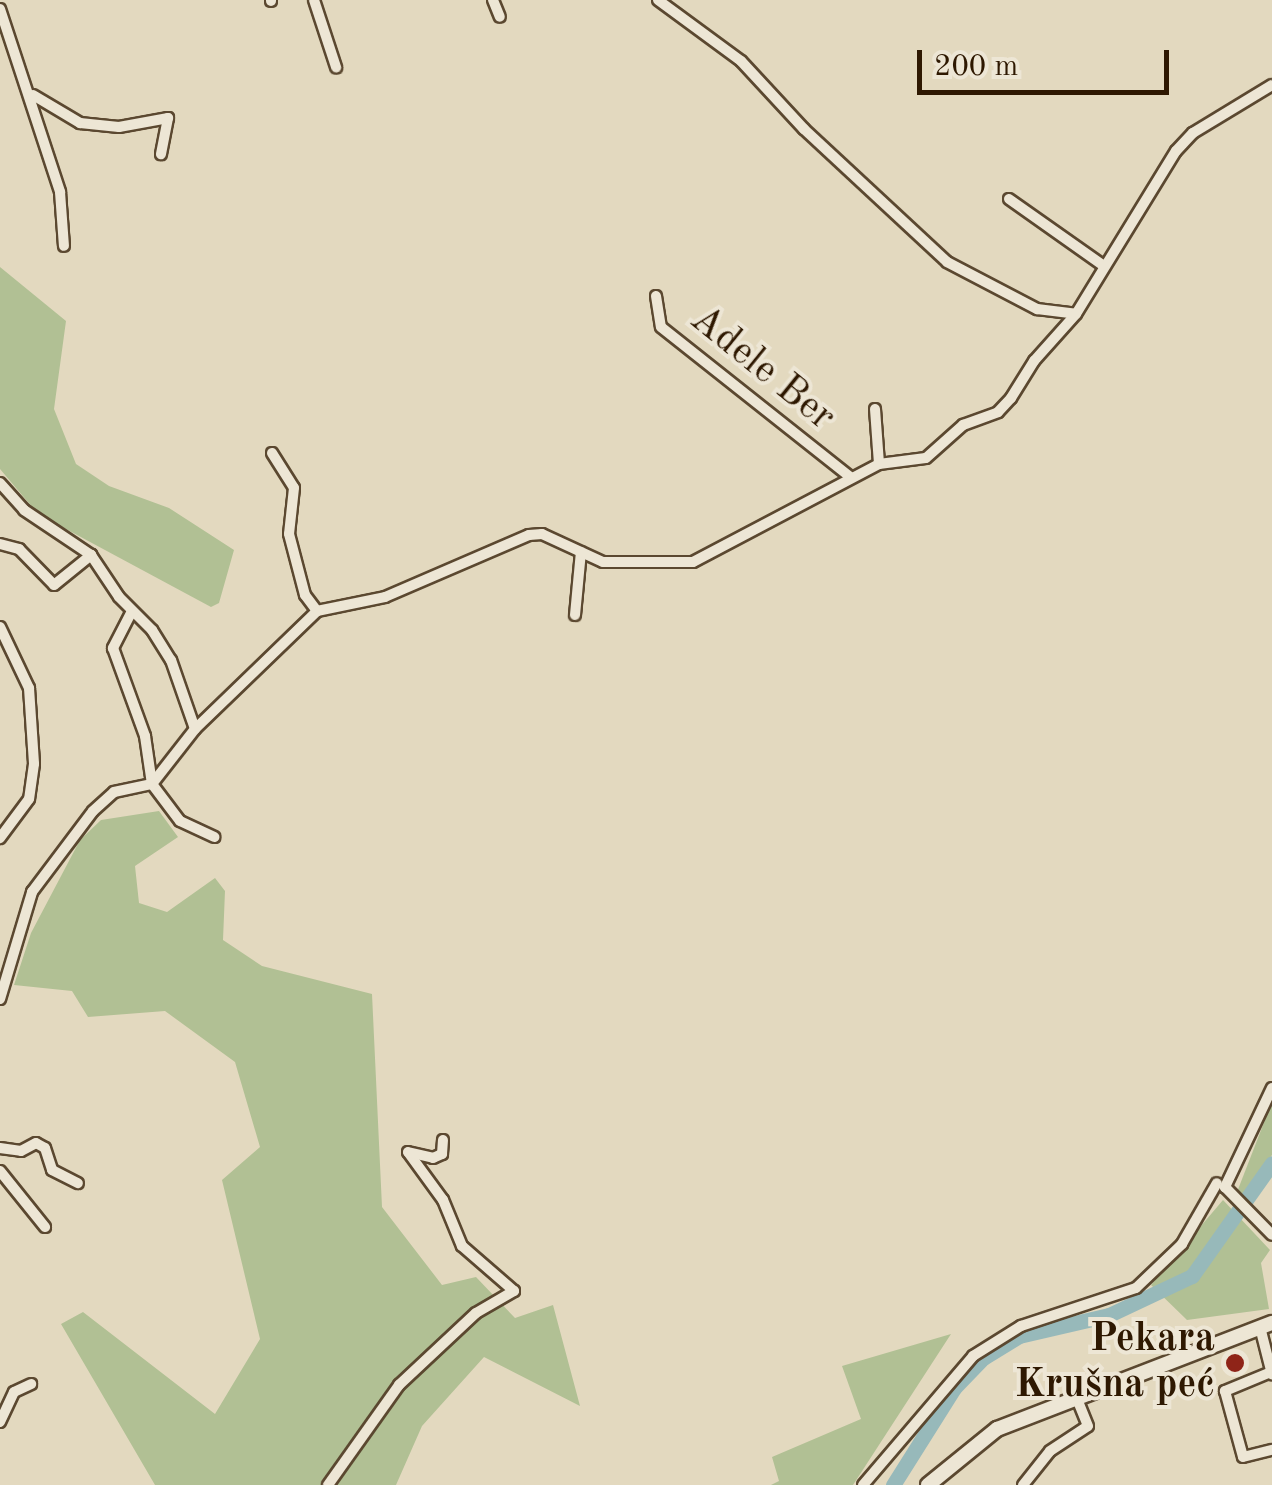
<!DOCTYPE html>
<html>
<head>
<meta charset="utf-8">
<style>
	body { margin:0 }
	#map { position:relative; width:1272px; height:1485px; overflow:hidden; background:#e3d9bf; font-family:"Old Standard TT",serif }
	div>[style] { position:absolute }
	.green>* { inset:0; background:#b1c094 }
	.river>* { height:15px; margin:-7.5px; padding:0 7.5px; transform-origin:7.5px; border-radius:7.5px; background:#97b9ba }
	.roads { filter:drop-shadow(2px 0 #5b4830) drop-shadow(-2px 0 #5b4830) drop-shadow(0 2px #5b4830) drop-shadow(0 -2px #5b4830) }
	.street>* { height:10px; margin:-5px; padding:0 5px; transform-origin:5px; border-radius:5px; background:#ede6d5 }
	.secondary>* { height:14px; margin:-7px; padding:0 7px; transform-origin:7px; border-radius:7px; background:#ede6d5 }
	.dots>* { width:28px; height:28px; translate:-50% -50%; box-sizing:border-box; border:5px solid #ede6d5; border-radius:50% }
	span { translate:-50% -50%; white-space:nowrap; text-align:center; line-height:1.15; -webkit-text-stroke:8px #ede6d5; paint-order:stroke }
	.street-label { font-size:40px; color:#2e1801 }
	.poi-label { font-size:40px; color:#2e1801; font-weight:700 }
	.right { translate:-100% -50%; text-align:right }
	.scale { position:absolute; left:917px; top:50px; width:252px; height:45px; box-sizing:border-box; border:5px solid #2e1801; border-top:0; padding-left:12px; font-size:30px; line-height:35px; white-space:nowrap; color:#2e1801; -webkit-text-stroke:8px #ede6d5; paint-order:stroke }
</style>
</head>
<body>
<div id="map">
	<div class="green">
		<i style="clip-path:polygon(0 267px,66px 321px,54px 409px,76px 464px,109px 486px,169px 508px,234px 550px,219px 603px,211px 607px,38px 514px,0 469px)"></i>
		<i style="clip-path:polygon(159px 811px,178px 837px,135px 866px,139px 903px,167px 912px,215px 878px,225px 891px,223px 940px,262px 966px,372px 994px,382px 1207px,442px 1285px,476px 1277px,515px 1318px,553px 1305px,580px 1406px,484px 1357px,422px 1426px,396px 1485px,155px 1485px,61px 1324px,83px 1312px,215px 1414px,260px 1339px,222px 1180px,260px 1147px,235px 1062px,165px 1011px,88px 1017px,72px 991px,14px 985px,31px 933px,80px 840px,101px 820px)"></i>
		<i style="clip-path:polygon(1272px 1102px,1272px 1155px,1243px 1195px,1237px 1192px)"></i>
		<i style="clip-path:polygon(1223px 1200px,1270px 1250px,1261px 1263px,1269px 1309px,1187px 1320px,1151px 1285px)"></i>
		<i style="clip-path:polygon(951px 1334px,853px 1485px,771px 1485px,779px 1481px,772px 1457px,861px 1419px,842px 1366px)"></i>
	</div>
	<div class="river">
		<i style="left:893px;top:1485px;width:115px;rotate:-57.8deg"></i>
		<i style="left:954px;top:1388px;width:42px;rotate:-46deg"></i>
		<i style="left:983px;top:1358px;width:42px;rotate:-31.4deg"></i>
		<i style="left:1019px;top:1336px;width:92px;rotate:-13.1deg"></i>
		<i style="left:1109px;top:1315px;width:92px;rotate:-25.2deg"></i>
		<i style="left:1192px;top:1276px;width:138px;rotate:-54.7deg"></i>
	</div>
	<div class="roads">
		<div class="street">
			<i style="left:314px;top:0;width:71px;rotate:71.8deg"></i>
			<i style="left:493px;top:0;width:18px;rotate:68deg"></i>
			<i style="left:658px;top:0;width:103px;rotate:36.3deg"></i>
			<i style="left:741px;top:61px;width:93px;rotate:47.2deg"></i>
			<i style="left:804px;top:129px;width:195px;rotate:42.9deg"></i>
			<i style="left:947px;top:262px;width:102px;rotate:27.6deg"></i>
			<i style="left:1037px;top:309px;width:39px;rotate:7deg"></i>
			<i style="left:271px;top:1px;width:1px;rotate:-90deg"></i>
			<i style="left:0;top:9px;width:193px;rotate:71.8deg"></i>
			<i style="left:60px;top:192px;width:54px;rotate:85.8deg"></i>
			<i style="left:33px;top:95px;width:55px;rotate:30.8deg"></i>
			<i style="left:80px;top:123px;width:39px;rotate:6deg"></i>
			<i style="left:119px;top:127px;width:50px;rotate:-10.4deg"></i>
			<i style="left:168px;top:118px;width:37px;rotate:101deg"></i>
			<i style="left:1009px;top:199px;width:116px;rotate:35.2deg"></i>
			<i style="left:656px;top:296px;width:31px;rotate:81deg"></i>
			<i style="left:661px;top:327px;width:241px;rotate:38.4deg"></i>
			<i style="left:875px;top:409px;width:55px;rotate:85.8deg"></i>
			<i style="left:272px;top:453px;width:41px;rotate:57.8deg"></i>
			<i style="left:294px;top:488px;width:46px;rotate:96.2deg"></i>
			<i style="left:289px;top:534px;width:63px;rotate:75.3deg"></i>
			<i style="left:305px;top:595px;width:20px;rotate:53deg"></i>
			<i style="left:0;top:483px;width:36px;rotate:48deg"></i>
			<i style="left:24px;top:510px;width:81px;rotate:33.9deg"></i>
			<i style="left:91px;top:555px;width:50px;rotate:56.3deg"></i>
			<i style="left:119px;top:597px;width:47px;rotate:45deg"></i>
			<i style="left:152px;top:630px;width:36px;rotate:58deg"></i>
			<i style="left:171px;top:660px;width:73px;rotate:70.8deg"></i>
			<i style="left:0;top:544px;width:20px;rotate:15deg"></i>
			<i style="left:19px;top:549px;width:50px;rotate:45.8deg"></i>
			<i style="left:54px;top:585px;width:48px;rotate:-39deg"></i>
			<i style="left:132px;top:611px;width:42px;rotate:117.2deg"></i>
			<i style="left:113px;top:648px;width:94px;rotate:70deg"></i>
			<i style="left:145px;top:736px;width:49px;rotate:81.7deg"></i>
			<i style="left:152px;top:784px;width:46px;rotate:52.9deg"></i>
			<i style="left:180px;top:821px;width:38px;rotate:25deg"></i>
			<i style="left:575px;top:615px;width:63px;rotate:-84.6deg"></i>
			<i style="left:0;top:627px;width:68px;rotate:64.6deg"></i>
			<i style="left:29px;top:688px;width:76px;rotate:86.2deg"></i>
			<i style="left:34px;top:764px;width:35px;rotate:98deg"></i>
			<i style="left:29px;top:799px;width:49px;rotate:126.6deg"></i>
			<i style="left:0;top:999px;width:112px;rotate:-73.3deg"></i>
			<i style="left:32px;top:892px;width:101px;rotate:-53deg"></i>
			<i style="left:93px;top:811px;width:28px;rotate:-42deg"></i>
			<i style="left:114px;top:792px;width:39px;rotate:-12deg"></i>
			<i style="left:152px;top:784px;width:70px;rotate:-52deg"></i>
			<i style="left:195px;top:729px;width:170px;rotate:-44deg"></i>
			<i style="left:317px;top:611px;width:69px;rotate:-11.6deg"></i>
			<i style="left:385px;top:597px;width:157px;rotate:-23.3deg"></i>
			<i style="left:529px;top:535px;width:13px;rotate:-4deg"></i>
			<i style="left:542px;top:534px;width:67px;rotate:24.7deg"></i>
			<i style="left:603px;top:562px;width:90px"></i>
			<i style="left:693px;top:562px;width:210px;rotate:-27.8deg"></i>
			<i style="left:879px;top:464px;width:47px;rotate:-7.3deg"></i>
			<i style="left:926px;top:458px;width:50px;rotate:-41.7deg"></i>
			<i style="left:963px;top:425px;width:37px;rotate:-20deg"></i>
			<i style="left:998px;top:412px;width:19px;rotate:-47deg"></i>
			<i style="left:1011px;top:398px;width:44px;rotate:-58.1deg"></i>
			<i style="left:1034px;top:361px;width:63px;rotate:-48.2deg"></i>
			<i style="left:1076px;top:314px;width:191px;rotate:-58.5deg"></i>
			<i style="left:1176px;top:151px;width:25px;rotate:-47deg"></i>
			<i style="left:1193px;top:133px;width:92px;rotate:-31.3deg"></i>
			<i style="left:1272px;top:1088px;width:110px;rotate:115.4deg"></i>
			<i style="left:1225px;top:1187px;width:67px;rotate:45.6deg"></i>
			<i style="left:0;top:1148px;width:21px;rotate:8deg"></i>
			<i style="left:21px;top:1151px;width:17px;rotate:-28deg"></i>
			<i style="left:36px;top:1143px;width:10px;rotate:29deg"></i>
			<i style="left:45px;top:1148px;width:23px;rotate:72deg"></i>
			<i style="left:52px;top:1170px;width:29px;rotate:27deg"></i>
			<i style="left:0;top:1171px;width:72px;rotate:51.2deg"></i>
			<i style="left:1260px;top:1327px;width:49px;rotate:75.7deg"></i>
			<i style="left:1271px;top:1372px;width:50px;rotate:157.6deg"></i>
			<i style="left:1225px;top:1391px;width:68px;rotate:74.7deg"></i>
			<i style="left:1243px;top:1457px;width:30px;rotate:-14deg"></i>
			<i style="left:0;top:1422px;width:33px;rotate:-65deg"></i>
			<i style="left:14px;top:1392px;width:19px;rotate:-25deg"></i>
			<i style="left:328px;top:1485px;width:123px;rotate:-54.6deg"></i>
			<i style="left:399px;top:1385px;width:105px;rotate:-43.1deg"></i>
			<i style="left:476px;top:1313px;width:44px;rotate:-30.1deg"></i>
			<i style="left:514px;top:1291px;width:69px;rotate:-139.1deg"></i>
			<i style="left:462px;top:1246px;width:50px;rotate:-112.4deg"></i>
			<i style="left:443px;top:1200px;width:59px;rotate:-126.1deg"></i>
			<i style="left:408px;top:1152px;width:26px;rotate:13deg"></i>
			<i style="left:433px;top:1158px;width:10px;rotate:-24deg"></i>
			<i style="left:442px;top:1154px;width:14px;rotate:-86deg"></i>
			<i style="left:863px;top:1485px;width:170px;rotate:-49.5deg"></i>
			<i style="left:973px;top:1356px;width:57px;rotate:-32deg"></i>
			<i style="left:1021px;top:1326px;width:121px;rotate:-18.3deg"></i>
			<i style="left:1136px;top:1288px;width:64px;rotate:-43.7deg"></i>
			<i style="left:1182px;top:1244px;width:70px;rotate:-60.2deg"></i>
			<i style="left:1023px;top:1485px;width:43px;rotate:-51.5deg"></i>
			<i style="left:1050px;top:1451px;width:45px;rotate:-33.3deg"></i>
			<i style="left:1088px;top:1426px;width:32px;rotate:-112deg"></i>
		</div>
		<div class="secondary">
			<i style="left:928px;top:1485px;width:89px;rotate:-39.1deg"></i>
			<i style="left:997px;top:1429px;width:295px;rotate:-21.1deg"></i>
		</div>
	</div>
	<div class="dots">
		<i style="left:1235px;top:1363px;background:#8f2418"></i>
	</div>
	<div class="street-label">
		<span style="left:762px;top:369px;rotate:39deg">Adele Ber</span>
	</div>
	<div class="poi-label">
		<span class="right" style="left:1215px;top:1363px">Pekara<br>Krušna peć</span>
	</div>
	<div class="scale">200 m</div>
</div>
</body>
</html>
